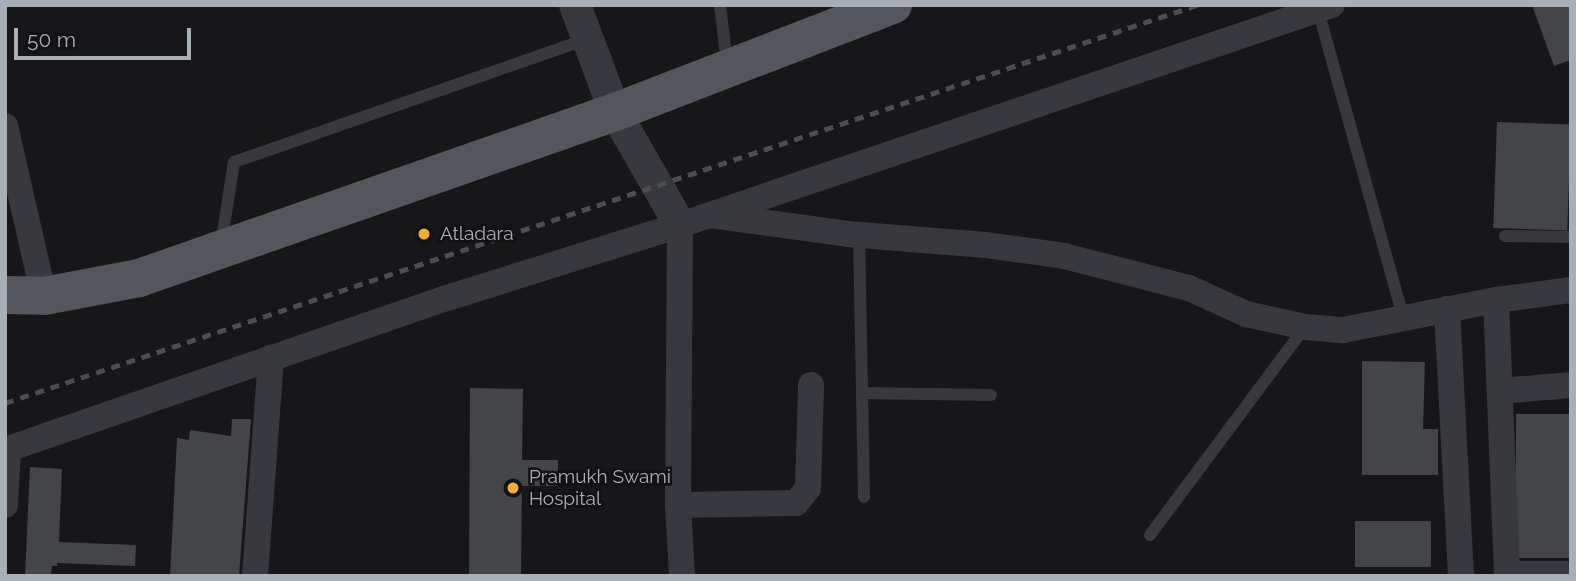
<!DOCTYPE html>
<html>
<head>
<meta charset="utf-8">
<style>
	body { margin:0 }
	#map { position:relative; width:1576px; height:581px; overflow:hidden; background:#171719; font-family:Raleway,sans-serif }
	div>[style] { position:absolute }
	.building>* { inset:0; background:#434549; transform-origin:0 0 }
	.service>* { height:12px; margin:-6px; padding:0 6px; transform-origin:6px; border-radius:6px; background:#38393e }
	.minor>* { height:26px; margin:-13px; padding:0 13px; transform-origin:13px; border-radius:13px; background:#38393e }
	.tertiary>* { height:32px; margin:-16px; padding:0 16px; transform-origin:16px; border-radius:16px; background:#38393e }
	.primary>* { height:38px; margin:-19px; padding:0 19px; transform-origin:19px; border-radius:19px; background:#54565d }
	.rail>* { height:5px; margin-top:-2.5px; transform-origin:0; background:repeating-linear-gradient(90deg,#4b4d53 0 9px,transparent 0 16px) }
	.dots>* { width:19px; height:19px; translate:-50% -50%; box-sizing:border-box; border:4px solid #121214; border-radius:50% }
	span { translate:-50% -50%; white-space:nowrap; text-align:center; line-height:1.15; -webkit-text-stroke:5px #121214; paint-order:stroke }
	.poi-label { font-size:19px; color:#a9afb9 }
	.left { translate:0 -50%; text-align:left }
	.frame { position:absolute; inset:0; border:7px solid #a9afb9; pointer-events:none }
	.scale { position:absolute; left:14px; top:28px; width:177px; height:32px; box-sizing:border-box; border:4px solid #a9afb9; border-top:0; padding-left:9px; font-size:21px; line-height:24px; white-space:nowrap; color:#a9afb9; -webkit-text-stroke:5px #121214; paint-order:stroke }
</style>
</head>
<body>
<div id="map">
	<div class="building">
		<i style="clip-path:polygon(1532px 5px,1571px 5px,1571px 60px,1554px 66px)"></i>
		<i style="left:1497px;top:122px;width:74px;height:106px;rotate:2deg"></i>
		<i style="clip-path:polygon(1362px 361px,1425px 362px,1423px 429px,1438px 429px,1438px 475px,1362px 475px)"></i>
		<i style="clip-path:polygon(470px 388px,523px 389px,522px 460px,558px 460px,558px 486px,522px 486px,521px 576px,469px 576px)"></i>
		<i style="left:1570px;top:414px;width:144px;height:54px;rotate:90deg"></i>
		<i style="clip-path:polygon(232px 419px,251px 419px,239px 576px,170px 576px,177px 438px,189px 440px,190px 430px,231px 436px)"></i>
		<i style="clip-path:polygon(30px 467px,62px 469px,59px 542px,136px 545px,135px 566px,57px 563px,57px 566px,52px 566px,51px 576px,25px 576px)"></i>
		<i style="left:1355px;top:521px;width:76px;height:46px"></i>
	</div>
	<div class="service">
		<i style="left:720px;top:5px;width:59px;rotate:83.2deg"></i>
		<i style="left:1318px;top:10px;width:319px;rotate:74.5deg"></i>
		<i style="left:859px;top:235px;width:262px;rotate:88.9deg"></i>
		<i style="left:1505px;top:236px;width:66px;rotate:0.9deg"></i>
		<i style="left:221px;top:245px;width:84px;rotate:-81.1deg"></i>
		<i style="left:234px;top:162px;width:374px;rotate:-19.2deg"></i>
		<i style="left:862px;top:393px;width:129px;rotate:0.9deg"></i>
		<i style="left:1150px;top:535px;width:259px;rotate:-53.3deg"></i>
	</div>
	<div class="minor">
		<i style="left:5px;top:126px;width:174px;rotate:77.1deg"></i>
		<i style="left:711px;top:215px;width:138px;rotate:7.9deg"></i>
		<i style="left:848px;top:234px;width:138px;rotate:4.6deg"></i>
		<i style="left:986px;top:245px;width:79px;rotate:8deg"></i>
		<i style="left:1064px;top:256px;width:129px;rotate:14.4deg"></i>
		<i style="left:1189px;top:288px;width:63px;rotate:24.5deg"></i>
		<i style="left:1246px;top:314px;width:60px;rotate:12.4deg"></i>
		<i style="left:1305px;top:327px;width:38px;rotate:5deg"></i>
		<i style="left:1343px;top:330px;width:156px;rotate:-11.1deg"></i>
		<i style="left:1496px;top:300px;width:76px;rotate:-7.6deg"></i>
		<i style="left:680px;top:225px;width:280px;rotate:90.4deg"></i>
		<i style="left:678px;top:505px;width:71px;rotate:86.8deg"></i>
		<i style="left:1496px;top:300px;width:276px;rotate:87.7deg"></i>
		<i style="left:1447px;top:309px;width:267px;rotate:87deg"></i>
		<i style="left:1500px;top:391px;width:71px;rotate:-4.8deg"></i>
		<i style="left:5px;top:450px;width:467px;rotate:-19deg"></i>
		<i style="left:447px;top:298px;width:244px;rotate:-17.4deg"></i>
		<i style="left:680px;top:225px;width:688px;rotate:-18.65deg"></i>
		<i style="left:5px;top:505px;width:56px;rotate:-86.9deg"></i>
		<i style="left:678px;top:505px;width:118px;rotate:-1deg"></i>
		<i style="left:796px;top:503px;width:19px;rotate:-51deg"></i>
		<i style="left:808px;top:488px;width:103px;rotate:-88.3deg"></i>
		<i style="left:1507px;top:574px;width:64px"></i>
		<i style="left:255px;top:576px;width:219px;rotate:-85.8deg"></i>
	</div>
	<div class="tertiary">
		<i style="left:575px;top:5px;width:114px;rotate:69.5deg"></i>
		<i style="left:615px;top:112px;width:130px;rotate:60.1deg"></i>
	</div>
	<div class="primary">
		<i style="left:5px;top:295px;width:39px;rotate:1deg"></i>
		<i style="left:44px;top:296px;width:97px;rotate:-10.7deg"></i>
		<i style="left:139px;top:278px;width:504px;rotate:-19.23deg"></i>
		<i style="left:615px;top:112px;width:298px;rotate:-21.1deg"></i>
	</div>
	<div class="rail">
		<i style="left:5px;top:403px;width:1257px;rotate:-18.46deg"></i>
	</div>
	<div class="dots">
		<i style="left:424px;top:234px;background:#f4ad34"></i>
		<i style="left:513px;top:488px;background:#f4ad34"></i>
	</div>
	<div class="poi-label">
		<span class="left" style="left:440px;top:234px">Atladara</span>
		<span class="left" style="left:529px;top:488px">Pramukh Swami<br>Hospital</span>
	</div>
	<div class="frame"></div>
	<div class="scale">50 m</div>
</div>
</body>
</html>
